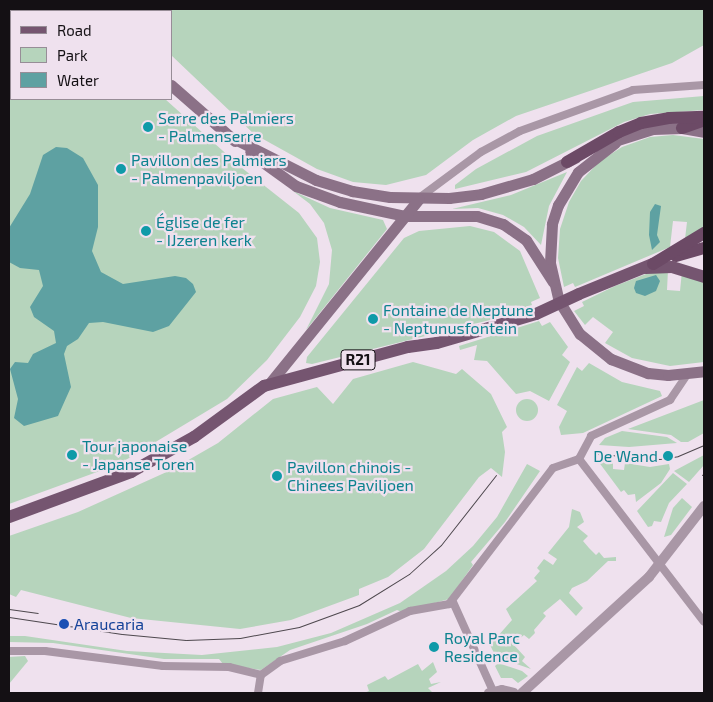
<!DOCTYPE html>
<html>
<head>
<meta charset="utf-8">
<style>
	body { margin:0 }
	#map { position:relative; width:713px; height:702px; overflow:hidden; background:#efe1ee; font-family:"Exo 2",sans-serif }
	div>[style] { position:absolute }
	.green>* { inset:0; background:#b6d4bc }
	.round { border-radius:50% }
	.water>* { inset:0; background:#5ea1a2 }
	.minor>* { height:8px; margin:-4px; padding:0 4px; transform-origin:4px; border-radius:4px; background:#a997a6 }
	.tertiary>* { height:10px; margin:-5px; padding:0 5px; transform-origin:5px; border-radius:5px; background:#a997a6 }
	.secondary>* { height:11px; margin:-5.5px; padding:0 5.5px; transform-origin:5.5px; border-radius:5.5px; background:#8b7187 }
	.primary>* { height:12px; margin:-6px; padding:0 6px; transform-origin:6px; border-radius:6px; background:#755570 }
	.trunk>* { height:12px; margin:-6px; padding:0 6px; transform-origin:6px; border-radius:6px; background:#6c4a66 }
	.tram>* { height:1px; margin:-0.5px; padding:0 0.5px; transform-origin:0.5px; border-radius:0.5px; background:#4e484e }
	.primary-bridge>* { height:12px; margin:-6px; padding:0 6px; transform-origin:6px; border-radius:6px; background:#755570 }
	.dots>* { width:14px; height:14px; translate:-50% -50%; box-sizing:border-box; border:2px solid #efe1ee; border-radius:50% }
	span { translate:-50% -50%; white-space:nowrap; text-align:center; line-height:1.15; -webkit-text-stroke:4.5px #efe1ee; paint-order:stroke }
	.shield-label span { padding:1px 4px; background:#efe1ee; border:1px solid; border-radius:4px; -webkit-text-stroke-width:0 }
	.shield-label { font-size:15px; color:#141014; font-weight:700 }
	.culture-label { font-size:16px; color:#0d838f }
	.left { translate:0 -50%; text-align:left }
	.right { translate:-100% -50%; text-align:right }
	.transit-label { font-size:16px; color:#164399 }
	.frame { position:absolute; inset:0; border:10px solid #141014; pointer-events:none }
	.legend { position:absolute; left:10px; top:10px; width:162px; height:90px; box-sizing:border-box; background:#efe1ee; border:1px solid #978d97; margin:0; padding:6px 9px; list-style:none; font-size:15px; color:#141014 }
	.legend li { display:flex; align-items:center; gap:10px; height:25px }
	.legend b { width:25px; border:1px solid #978d97 }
</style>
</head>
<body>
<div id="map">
	<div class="green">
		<i style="clip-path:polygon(9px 9px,86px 11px,11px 11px,11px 99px,165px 99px,242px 168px,299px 213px,317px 238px,320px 262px,316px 286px,300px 317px,267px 360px,227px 399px,119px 464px,9px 504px)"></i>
		<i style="clip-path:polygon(128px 9px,704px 9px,704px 45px,672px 63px,516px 116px,473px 140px,426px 175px,386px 185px,353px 182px,317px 169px,254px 134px,171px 55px,171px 11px)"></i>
		<i style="clip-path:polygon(704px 96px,704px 110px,650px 114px,624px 122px,526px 172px,455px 189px,455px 185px,476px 169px,537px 136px,633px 102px)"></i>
		<i style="clip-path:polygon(673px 135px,704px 139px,704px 227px,685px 239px,687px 222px,673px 221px,670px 247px,575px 287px,573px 283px,564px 287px,558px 258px,560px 229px,569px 202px,581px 181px,600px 161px,622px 147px,650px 137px)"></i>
		<i style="clip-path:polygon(567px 172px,549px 206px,541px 245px,524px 227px,503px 215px,478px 208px,452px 209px,511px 195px)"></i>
		<i style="clip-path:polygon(293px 191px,330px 208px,383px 220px,387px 229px,306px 330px,329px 284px,332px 250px,324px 223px,310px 204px)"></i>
		<i style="clip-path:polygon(470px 226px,494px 232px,520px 251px,540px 298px,531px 302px,532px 305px,490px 320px,312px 364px,306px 363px,307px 357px,404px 238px,419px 231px)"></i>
		<i style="clip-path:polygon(668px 270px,667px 290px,680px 291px,682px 271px,704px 281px,704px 362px,670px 366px,632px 358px,605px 343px,613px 332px,593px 317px,585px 325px,574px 311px,584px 306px,582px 302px,615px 286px,646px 274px)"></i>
		<i style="clip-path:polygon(539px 321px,542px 326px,550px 322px,568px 347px,562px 355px,570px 362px,549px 401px,530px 391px,516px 394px,487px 361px,474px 360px,477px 345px,460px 350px,459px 346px)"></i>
		<i style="clip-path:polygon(413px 362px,456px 374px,462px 369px,491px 394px,507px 427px,502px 432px,505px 452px,502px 477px,491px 468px,479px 477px,424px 549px,388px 577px,359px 589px,359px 595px,291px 620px,240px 629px,131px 618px,21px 590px,16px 597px,9px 594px,9px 536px,78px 512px,171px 470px,218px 443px,273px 399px,317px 387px,333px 404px,353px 379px)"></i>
		<i style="clip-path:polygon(589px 363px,622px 382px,660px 391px,662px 396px,583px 433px,561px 435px,559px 427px,567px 411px,557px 405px,577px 367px,582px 371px)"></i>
		<i class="round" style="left:516px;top:399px;width:22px;height:22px"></i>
		<i style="clip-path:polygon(704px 400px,704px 433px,688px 442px,681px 442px,671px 435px,628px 429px)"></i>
		<i style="clip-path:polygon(622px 431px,667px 437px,677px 443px,629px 447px,599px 445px,605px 438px)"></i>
		<i style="clip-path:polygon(704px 455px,704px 465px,689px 482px,674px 471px)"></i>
		<i style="clip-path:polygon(598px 461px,613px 463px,613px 469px,624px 470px,625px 463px,650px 467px,669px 464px,670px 469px,661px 483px,636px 502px,635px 494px,628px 495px,624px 490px,621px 492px)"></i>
		<i style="clip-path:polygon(527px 464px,540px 471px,505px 522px,471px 562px,473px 565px,449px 599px,402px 612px,397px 610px,367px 624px,290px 650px,261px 670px,223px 664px,219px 659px,164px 659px,53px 643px,9px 642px,9px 636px,25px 636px,127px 651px,202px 655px,277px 647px,331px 633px,400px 603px,446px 571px,473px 546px,497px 517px)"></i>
		<i style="clip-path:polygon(673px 473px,687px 484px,669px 503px,661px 522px,654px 521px,652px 526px,648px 527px,637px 511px)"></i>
		<i style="clip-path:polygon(682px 498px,692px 507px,671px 535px,664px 537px,673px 508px)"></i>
		<i style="clip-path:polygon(572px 509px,580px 512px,584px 522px,577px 527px,588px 536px,583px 541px,589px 548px,596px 555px,599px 552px,604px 558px,616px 557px,616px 561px,608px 561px,587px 581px,572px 588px,569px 593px,583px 608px,576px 616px,560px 599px,543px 613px,546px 616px,534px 630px,535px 633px,529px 639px,524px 635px,513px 644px,525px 657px,522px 661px,531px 669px,496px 657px,490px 645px,512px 620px,506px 609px,537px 581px,534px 578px,540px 571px,537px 568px,544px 559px,553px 565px,557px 559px,548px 553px,569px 527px)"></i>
		<i style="clip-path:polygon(25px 656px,28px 661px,9px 684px,9px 657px)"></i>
		<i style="clip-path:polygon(433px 662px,437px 672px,429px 679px,431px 684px,441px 682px,428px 688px,433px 693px,364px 693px,369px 691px,367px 685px,385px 676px,388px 680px,418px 664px,422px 671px)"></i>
		<i style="clip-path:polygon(498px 663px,522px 671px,528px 676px,518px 683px,512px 678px,501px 678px,495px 666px)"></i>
	</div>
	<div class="water">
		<i style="clip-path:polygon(56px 147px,67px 148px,83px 158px,98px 185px,98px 227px,92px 251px,101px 272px,123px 284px,175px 276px,186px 278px,193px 284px,196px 292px,169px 326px,153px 332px,103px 322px,89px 323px,78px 339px,67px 346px,64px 354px,71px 387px,58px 416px,24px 426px,14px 418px,18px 399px,10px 369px,15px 362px,28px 363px,33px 354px,56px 343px,54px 331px,34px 317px,30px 307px,43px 286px,39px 270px,20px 268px,9px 262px,9px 228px,30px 194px,43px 155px)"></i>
		<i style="clip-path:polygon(655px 204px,661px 206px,657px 235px,660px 242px,652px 250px,649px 235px,650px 212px)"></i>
		<i style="clip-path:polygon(656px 275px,660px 281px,656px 291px,645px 296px,636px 293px,634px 288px,636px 281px)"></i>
	</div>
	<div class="minor">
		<i style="left:419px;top:198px;width:77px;rotate:-36.6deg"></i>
		<i style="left:481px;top:152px;width:44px;rotate:-28.3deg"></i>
		<i style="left:520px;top:131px;width:120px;rotate:-19.9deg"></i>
		<i style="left:633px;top:90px;width:71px;rotate:-4deg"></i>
		<i style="left:579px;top:459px;width:205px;rotate:52.5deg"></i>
		<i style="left:453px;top:602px;width:98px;rotate:65.8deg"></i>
		<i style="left:9px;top:651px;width:36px"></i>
		<i style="left:45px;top:651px;width:119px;rotate:7.2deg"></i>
		<i style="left:163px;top:666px;width:66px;rotate:0.9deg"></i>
		<i style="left:229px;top:667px;width:33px;rotate:14deg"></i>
		<i style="left:261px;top:675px;width:24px;rotate:-36deg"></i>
		<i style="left:280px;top:661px;width:68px;rotate:-17.1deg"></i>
		<i style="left:345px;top:641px;width:72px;rotate:-24.8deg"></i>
		<i style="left:410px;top:611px;width:40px;rotate:-10deg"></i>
		<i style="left:449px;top:604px;width:171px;rotate:-52.6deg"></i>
		<i style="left:553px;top:468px;width:28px;rotate:-19deg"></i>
		<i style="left:579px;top:459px;width:26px;rotate:-62deg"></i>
		<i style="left:591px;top:436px;width:87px;rotate:-24.5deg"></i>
		<i style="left:670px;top:400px;width:30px;rotate:-56deg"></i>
		<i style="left:258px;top:693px;width:18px;rotate:-81deg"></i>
	</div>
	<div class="tertiary">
		<i style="left:489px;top:693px;width:13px;rotate:-13deg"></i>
		<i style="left:502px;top:690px;width:12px;rotate:14deg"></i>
		<i style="left:522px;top:693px;width:172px;rotate:-42.4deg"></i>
		<i style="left:649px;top:577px;width:90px;rotate:-52.2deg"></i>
	</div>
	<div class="secondary">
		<i style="left:101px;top:9px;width:3px;rotate:45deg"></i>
		<i style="left:171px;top:85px;width:85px;rotate:41.2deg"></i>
		<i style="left:231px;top:137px;width:95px;rotate:26.8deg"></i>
		<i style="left:316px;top:180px;width:38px;rotate:17deg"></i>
		<i style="left:352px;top:191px;width:38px;rotate:9deg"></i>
		<i style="left:390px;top:197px;width:59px;rotate:1deg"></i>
		<i style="left:449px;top:198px;width:32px;rotate:-7deg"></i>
		<i style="left:481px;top:194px;width:54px;rotate:-16.1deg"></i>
		<i style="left:533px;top:179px;width:47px;rotate:-26.6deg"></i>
		<i style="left:615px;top:143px;width:47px;rotate:141.9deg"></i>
		<i style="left:578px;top:172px;width:39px;rotate:121deg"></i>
		<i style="left:558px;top:205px;width:20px;rotate:108deg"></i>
		<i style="left:552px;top:224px;width:39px;rotate:93deg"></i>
		<i style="left:550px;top:263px;width:39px;rotate:77deg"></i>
		<i style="left:559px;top:301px;width:39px;rotate:58deg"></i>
		<i style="left:580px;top:334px;width:40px;rotate:39deg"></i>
		<i style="left:611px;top:359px;width:40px;rotate:21deg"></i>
		<i style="left:648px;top:373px;width:20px;rotate:6deg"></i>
		<i style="left:668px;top:375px;width:36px;rotate:-6deg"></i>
		<i style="left:605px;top:144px;width:50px;rotate:-17.4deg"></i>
		<i style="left:653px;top:129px;width:29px;rotate:-2deg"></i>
		<i style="left:682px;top:128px;width:22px;rotate:10deg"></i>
		<i style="left:250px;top:153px;width:57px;rotate:35.7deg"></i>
		<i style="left:296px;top:186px;width:47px;rotate:20deg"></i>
		<i style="left:340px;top:202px;width:66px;rotate:12.2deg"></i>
		<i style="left:405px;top:216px;width:72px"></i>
		<i style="left:477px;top:216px;width:27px;rotate:17deg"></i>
		<i style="left:503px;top:224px;width:28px;rotate:35deg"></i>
		<i style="left:526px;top:240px;width:50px;rotate:57.3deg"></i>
		<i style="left:269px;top:384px;width:238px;rotate:-51deg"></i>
	</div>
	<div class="primary">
		<i style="left:646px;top:268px;width:26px;rotate:-2deg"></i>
		<i style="left:672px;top:267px;width:34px;rotate:17deg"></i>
		<i style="left:579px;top:294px;width:80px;rotate:-22.1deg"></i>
		<i style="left:9px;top:517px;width:130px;rotate:-20.2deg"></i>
		<i style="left:131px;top:472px;width:72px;rotate:-29.1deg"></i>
		<i style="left:194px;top:437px;width:87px;rotate:-36.1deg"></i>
		<i style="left:264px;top:386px;width:149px;rotate:-15.2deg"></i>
		<i style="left:408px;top:347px;width:29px;rotate:-8deg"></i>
		<i style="left:437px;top:343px;width:103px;rotate:-16.3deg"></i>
	</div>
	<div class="trunk">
		<i style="left:682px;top:128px;width:21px;rotate:-19deg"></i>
		<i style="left:567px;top:162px;width:60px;rotate:-30deg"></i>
		<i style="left:619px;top:132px;width:24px;rotate:-22deg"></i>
		<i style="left:641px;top:123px;width:28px;rotate:-10deg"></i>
		<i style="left:669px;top:118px;width:35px;rotate:-2deg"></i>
		<i style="left:676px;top:256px;width:29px;rotate:-16deg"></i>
		<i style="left:653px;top:264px;width:60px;rotate:-31.3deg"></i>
	</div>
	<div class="tram">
		<i style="left:598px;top:454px;width:62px;rotate:4.6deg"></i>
		<i style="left:660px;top:459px;width:18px;rotate:-9deg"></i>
		<i style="left:678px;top:456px;width:28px;rotate:-23deg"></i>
		<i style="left:702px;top:475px;width:3px;rotate:-45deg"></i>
		<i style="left:9px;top:609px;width:29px;rotate:8deg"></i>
		<i style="left:9px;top:617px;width:114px;rotate:8.6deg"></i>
		<i style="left:122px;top:634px;width:64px;rotate:5.4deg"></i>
		<i style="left:186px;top:640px;width:54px;rotate:-2.1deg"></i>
		<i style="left:240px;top:638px;width:60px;rotate:-10.6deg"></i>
		<i style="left:299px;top:627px;width:64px;rotate:-20.1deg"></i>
		<i style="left:359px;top:605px;width:59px;rotate:-31.8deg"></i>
		<i style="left:409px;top:574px;width:43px;rotate:-42.2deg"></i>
		<i style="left:441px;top:545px;width:89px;rotate:-51.8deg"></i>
	</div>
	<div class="primary-bridge">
		<i style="left:536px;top:314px;width:47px;rotate:-24.9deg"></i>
	</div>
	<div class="dots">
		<i style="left:148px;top:127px;background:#0f9aa8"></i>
		<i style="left:121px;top:169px;background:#0f9aa8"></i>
		<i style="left:146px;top:231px;background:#0f9aa8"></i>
		<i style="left:373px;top:319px;background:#0f9aa8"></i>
		<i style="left:72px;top:455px;background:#0f9aa8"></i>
		<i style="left:668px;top:456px;background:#0f9aa8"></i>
		<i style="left:277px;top:476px;background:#0f9aa8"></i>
		<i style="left:64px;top:624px;background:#1a4fb4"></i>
		<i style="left:434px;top:647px;background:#0f9aa8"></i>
	</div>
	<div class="shield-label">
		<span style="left:358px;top:360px">R21</span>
	</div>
	<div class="culture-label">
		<span class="left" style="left:158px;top:127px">Serre des Palmiers<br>- Palmenserre</span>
		<span class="left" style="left:131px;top:169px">Pavillon des Palmiers<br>- Palmenpaviljoen</span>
		<span class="left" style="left:156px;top:231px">Église de fer<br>- IJzeren kerk</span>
		<span class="left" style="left:383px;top:319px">Fontaine de Neptune<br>- Neptunusfontein</span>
		<span class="left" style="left:82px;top:455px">Tour japonaise<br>- Japanse Toren</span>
		<span class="right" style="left:658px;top:456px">De Wand</span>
		<span class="left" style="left:287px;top:476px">Pavillon chinois -<br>Chinees Paviljoen</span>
		<span class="left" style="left:444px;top:647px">Royal Parc<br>Residence</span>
	</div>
	<div class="transit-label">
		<span class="left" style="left:74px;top:624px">Araucaria</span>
	</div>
	<div class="frame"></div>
	<ul class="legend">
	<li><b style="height:6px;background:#755570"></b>Road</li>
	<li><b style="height:14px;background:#b6d4bc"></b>Park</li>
	<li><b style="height:14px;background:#5ea1a2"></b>Water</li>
	</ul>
</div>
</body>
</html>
